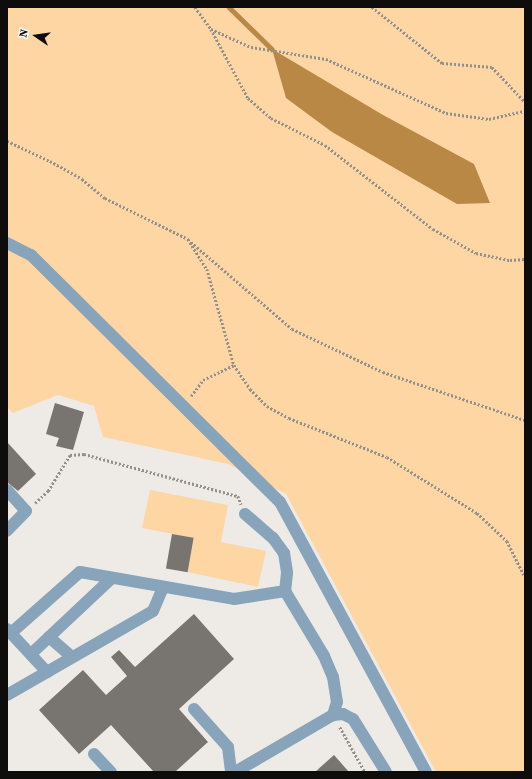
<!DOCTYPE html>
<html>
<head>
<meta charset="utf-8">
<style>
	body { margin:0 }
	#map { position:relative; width:532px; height:779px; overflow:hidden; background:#eeeae6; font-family:"Source Serif 4",serif }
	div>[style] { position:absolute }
	.green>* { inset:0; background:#fed6a4 }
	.water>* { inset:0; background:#b88844 }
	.stream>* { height:4.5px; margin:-2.25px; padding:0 2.25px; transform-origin:2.25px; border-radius:2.25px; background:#b88844 }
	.building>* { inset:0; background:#787571; transform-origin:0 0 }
	.path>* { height:2.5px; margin-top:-1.25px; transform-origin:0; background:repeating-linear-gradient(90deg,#92908d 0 2px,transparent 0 4px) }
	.minor>* { height:12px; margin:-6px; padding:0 6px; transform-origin:6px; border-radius:6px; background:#87a4ba }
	span { translate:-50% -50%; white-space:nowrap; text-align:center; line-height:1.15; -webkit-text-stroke:3px #fbf8f3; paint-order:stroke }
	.frame { position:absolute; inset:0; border:8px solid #0e0d0c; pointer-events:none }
	.north { position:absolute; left:16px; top:16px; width:40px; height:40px; -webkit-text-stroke:3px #fbf8f3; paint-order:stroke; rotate:283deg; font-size:11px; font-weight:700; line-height:16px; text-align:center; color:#0e0d0c }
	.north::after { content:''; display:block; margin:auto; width:14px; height:18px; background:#0e0d0c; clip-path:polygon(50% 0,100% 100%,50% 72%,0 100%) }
</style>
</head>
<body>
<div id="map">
	<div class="green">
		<i style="clip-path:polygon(7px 7px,525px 7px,525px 772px,436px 772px,286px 494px,228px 464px,103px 437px,94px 406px,58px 395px,13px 413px,7px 407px)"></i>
		<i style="clip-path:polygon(150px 490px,228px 505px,221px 542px,266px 551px,258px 587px,187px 572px,194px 538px,142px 528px)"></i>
	</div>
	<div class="water">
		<i style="clip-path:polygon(272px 49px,383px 115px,474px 164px,490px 203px,457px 204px,332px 132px,286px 98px)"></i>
	</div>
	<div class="stream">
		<i style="left:229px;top:7px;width:60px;rotate:44.3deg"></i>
	</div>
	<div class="building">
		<i style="clip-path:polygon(55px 403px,84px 412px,73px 450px,56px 446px,59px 438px,46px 434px)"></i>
		<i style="clip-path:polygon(7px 442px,36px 474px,18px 491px,7px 482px)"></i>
		<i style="left:172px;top:534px;width:22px;height:35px;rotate:10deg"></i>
		<i style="clip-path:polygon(194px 614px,234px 659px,179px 709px,208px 742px,175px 772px,154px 772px,111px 725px,79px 754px,39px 710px,83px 670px,106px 695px,127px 676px,111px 657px,119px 650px,135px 667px)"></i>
		<i style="clip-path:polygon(334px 755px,349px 772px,315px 772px)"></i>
	</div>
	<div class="path">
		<i style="left:195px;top:7px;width:27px;rotate:54deg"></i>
		<i style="left:211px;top:29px;width:44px;rotate:24.2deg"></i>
		<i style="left:251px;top:47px;width:76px;rotate:9.1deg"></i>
		<i style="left:326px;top:59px;width:132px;rotate:24.2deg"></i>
		<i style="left:446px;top:113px;width:43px;rotate:7.9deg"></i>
		<i style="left:489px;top:119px;width:37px;rotate:-13deg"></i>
		<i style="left:372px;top:7px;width:90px;rotate:38.7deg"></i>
		<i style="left:442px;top:63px;width:50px;rotate:4.6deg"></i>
		<i style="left:492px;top:67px;width:48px;rotate:46.7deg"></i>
		<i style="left:211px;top:29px;width:78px;rotate:61.8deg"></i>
		<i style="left:248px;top:98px;width:30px;rotate:41deg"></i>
		<i style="left:271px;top:118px;width:60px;rotate:26.6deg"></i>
		<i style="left:325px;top:145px;width:137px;rotate:37.9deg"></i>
		<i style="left:433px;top:229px;width:49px;rotate:29.2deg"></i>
		<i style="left:476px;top:253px;width:35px;rotate:12deg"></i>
		<i style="left:510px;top:260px;width:15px;rotate:-4deg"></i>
		<i style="left:7px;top:141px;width:47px;rotate:24.9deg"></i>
		<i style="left:50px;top:161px;width:37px;rotate:29deg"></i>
		<i style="left:82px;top:179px;width:30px;rotate:40deg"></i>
		<i style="left:105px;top:198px;width:93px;rotate:26.3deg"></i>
		<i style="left:188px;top:239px;width:36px;rotate:58deg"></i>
		<i style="left:207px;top:269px;width:100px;rotate:74.3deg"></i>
		<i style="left:234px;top:365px;width:29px;rotate:56deg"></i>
		<i style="left:250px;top:389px;width:24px;rotate:45deg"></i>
		<i style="left:267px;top:406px;width:25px;rotate:29deg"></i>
		<i style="left:289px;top:418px;width:105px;rotate:21.7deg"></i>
		<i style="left:387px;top:457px;width:106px;rotate:31.9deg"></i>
		<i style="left:477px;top:513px;width:41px;rotate:43deg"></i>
		<i style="left:507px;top:541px;width:40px;rotate:63.4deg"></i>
		<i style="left:191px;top:242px;width:133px;rotate:40.7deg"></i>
		<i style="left:292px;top:329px;width:101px;rotate:25.3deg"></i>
		<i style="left:383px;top:372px;width:150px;rotate:18.7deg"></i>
		<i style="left:191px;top:396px;width:20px;rotate:-53deg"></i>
		<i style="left:203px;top:380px;width:34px;rotate:-26deg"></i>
		<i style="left:35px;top:503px;width:18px;rotate:-43deg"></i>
		<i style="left:48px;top:491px;width:42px;rotate:-58.6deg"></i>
		<i style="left:70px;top:455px;width:14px;rotate:-4deg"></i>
		<i style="left:84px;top:454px;width:160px;rotate:15.3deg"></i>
		<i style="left:238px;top:496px;width:9px;rotate:69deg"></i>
		<i style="left:340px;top:727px;width:51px;rotate:60.9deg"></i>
	</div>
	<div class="minor">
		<i style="left:7px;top:243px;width:27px;rotate:27deg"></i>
		<i style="left:31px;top:255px;width:351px;rotate:44.8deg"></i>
		<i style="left:280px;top:502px;width:307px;rotate:61.6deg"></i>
		<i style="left:7px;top:490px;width:28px;rotate:48deg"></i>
		<i style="left:26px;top:511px;width:28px;rotate:134deg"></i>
		<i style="left:245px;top:514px;width:37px;rotate:41deg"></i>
		<i style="left:273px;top:538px;width:19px;rotate:54deg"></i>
		<i style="left:284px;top:553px;width:20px;rotate:81deg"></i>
		<i style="left:287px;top:573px;width:18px;rotate:96deg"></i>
		<i style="left:7px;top:629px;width:59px;rotate:47.1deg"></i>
		<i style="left:11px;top:633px;width:92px;rotate:-41.5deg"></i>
		<i style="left:80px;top:572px;width:156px;rotate:9.9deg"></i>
		<i style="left:234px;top:599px;width:52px;rotate:-8.9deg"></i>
		<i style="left:285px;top:591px;width:76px;rotate:59deg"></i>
		<i style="left:324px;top:656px;width:23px;rotate:67deg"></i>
		<i style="left:333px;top:677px;width:25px;rotate:81deg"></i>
		<i style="left:337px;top:702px;width:14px;rotate:107deg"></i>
		<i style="left:49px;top:637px;width:30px;rotate:41deg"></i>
		<i style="left:31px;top:654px;width:110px;rotate:-43.2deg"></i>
		<i style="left:7px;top:695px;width:168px;rotate:-29.9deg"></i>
		<i style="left:153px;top:611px;width:25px;rotate:-67deg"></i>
		<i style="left:194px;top:709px;width:51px;rotate:48.2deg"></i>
		<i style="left:228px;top:747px;width:25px;rotate:83deg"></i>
		<i style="left:94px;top:754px;width:25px;rotate:47deg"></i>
		<i style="left:235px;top:772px;width:113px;rotate:-30.2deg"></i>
		<i style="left:333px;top:715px;width:10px;rotate:-6deg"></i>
		<i style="left:343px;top:714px;width:11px;rotate:27deg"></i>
		<i style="left:353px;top:719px;width:62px;rotate:58.1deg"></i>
	</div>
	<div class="frame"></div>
	<div class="north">N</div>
</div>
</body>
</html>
